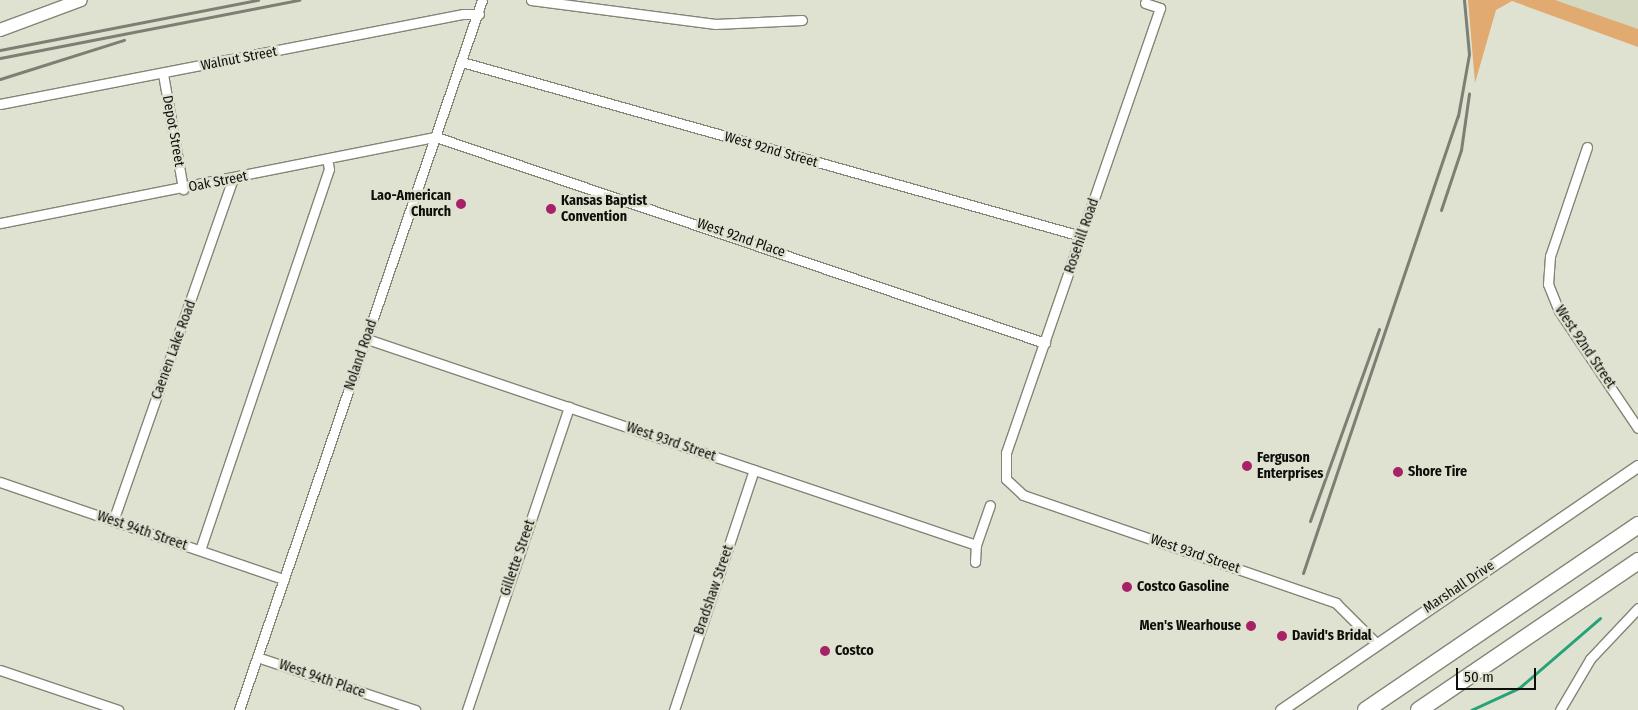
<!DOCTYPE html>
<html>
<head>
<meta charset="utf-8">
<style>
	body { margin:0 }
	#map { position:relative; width:1638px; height:710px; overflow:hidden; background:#dfe2d1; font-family:"Fira Sans Condensed",sans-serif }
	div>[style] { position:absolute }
	.built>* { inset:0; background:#d4d8c0 }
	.green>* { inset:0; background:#e1aa70 }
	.stream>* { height:3px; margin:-1.5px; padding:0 1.5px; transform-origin:1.5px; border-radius:1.5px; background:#25a276 }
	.roads { filter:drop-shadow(1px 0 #838576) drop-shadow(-1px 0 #838576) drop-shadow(0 1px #838576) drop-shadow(0 -1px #838576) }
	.minor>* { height:9px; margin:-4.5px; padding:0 4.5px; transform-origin:4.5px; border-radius:4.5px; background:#fff }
	.tertiary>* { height:11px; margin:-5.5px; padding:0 5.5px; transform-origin:5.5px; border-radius:5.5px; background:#fff }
	.secondary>* { height:12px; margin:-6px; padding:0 6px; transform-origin:6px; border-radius:6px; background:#fff }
	.motorway>* { height:16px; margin:-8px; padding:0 8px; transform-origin:8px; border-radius:8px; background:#fff }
	.rail>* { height:3px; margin:-1.5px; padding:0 1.5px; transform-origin:1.5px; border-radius:1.5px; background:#7c7f73 }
	.dots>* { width:14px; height:14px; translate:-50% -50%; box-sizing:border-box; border:2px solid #dfe2d1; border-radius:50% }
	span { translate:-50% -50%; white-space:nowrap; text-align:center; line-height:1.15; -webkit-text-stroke:5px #dfe2d1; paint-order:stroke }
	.street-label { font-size:14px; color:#0e0f0a }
	.poi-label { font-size:14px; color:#0e0f0a; font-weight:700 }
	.right { translate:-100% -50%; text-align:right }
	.left { translate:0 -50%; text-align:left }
	.scale { position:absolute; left:1456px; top:668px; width:80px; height:22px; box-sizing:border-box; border:2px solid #0e0f0a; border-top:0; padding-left:6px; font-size:15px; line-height:18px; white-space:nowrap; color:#0e0f0a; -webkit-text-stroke:4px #dfe2d1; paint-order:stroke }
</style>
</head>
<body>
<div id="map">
	<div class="built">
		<i style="clip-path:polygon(1537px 0,1638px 0,1638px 36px)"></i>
	</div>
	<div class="green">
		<i style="clip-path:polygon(1468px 0,1555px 0,1638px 29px,1638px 47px,1512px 1px,1496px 10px,1475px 83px)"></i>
	</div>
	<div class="stream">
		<i style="left:1471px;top:710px;width:53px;rotate:-24.6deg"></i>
		<i style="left:1519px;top:688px;width:107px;rotate:-40.8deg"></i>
	</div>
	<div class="roads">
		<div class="minor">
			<i style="left:531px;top:0;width:186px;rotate:7.4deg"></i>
			<i style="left:715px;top:24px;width:87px;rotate:-2.6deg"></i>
			<i style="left:1145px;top:3px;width:16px;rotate:18deg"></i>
			<i style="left:1160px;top:8px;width:471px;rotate:109.1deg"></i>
			<i style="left:1006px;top:453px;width:26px;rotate:90deg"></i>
			<i style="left:1006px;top:479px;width:23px;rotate:43deg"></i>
			<i style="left:1023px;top:495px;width:331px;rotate:19deg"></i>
			<i style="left:1336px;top:603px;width:57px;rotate:45deg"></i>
			<i style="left:462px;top:62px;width:643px;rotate:15.7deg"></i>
			<i style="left:163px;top:74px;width:117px;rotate:80.1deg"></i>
			<i style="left:0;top:104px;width:472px;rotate:-11deg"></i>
			<i style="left:463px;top:14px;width:16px"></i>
			<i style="left:1587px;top:147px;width:115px;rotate:108.7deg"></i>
			<i style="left:1550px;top:256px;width:28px;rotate:94deg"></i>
			<i style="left:1548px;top:284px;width:29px;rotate:68deg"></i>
			<i style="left:1559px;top:311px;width:141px;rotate:56deg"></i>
			<i style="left:0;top:223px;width:444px;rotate:-11.2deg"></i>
			<i style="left:436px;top:137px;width:643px;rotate:18.69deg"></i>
			<i style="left:367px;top:339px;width:643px;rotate:18.69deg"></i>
			<i style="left:0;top:482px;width:300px;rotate:18.9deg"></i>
			<i style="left:113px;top:521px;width:362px;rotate:-70.7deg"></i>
			<i style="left:200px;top:550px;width:402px;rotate:-71.3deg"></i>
			<i style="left:329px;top:169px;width:10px;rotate:-101deg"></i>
			<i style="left:975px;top:562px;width:17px;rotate:-87deg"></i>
			<i style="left:976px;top:545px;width:42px;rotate:-70.7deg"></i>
			<i style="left:257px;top:657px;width:167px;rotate:18.5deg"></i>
			<i style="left:0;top:670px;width:125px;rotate:18.7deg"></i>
			<i style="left:239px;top:710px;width:750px;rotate:-71.11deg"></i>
			<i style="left:467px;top:710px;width:320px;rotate:-71.4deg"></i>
			<i style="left:674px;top:710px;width:253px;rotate:-71.6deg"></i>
			<i style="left:1560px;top:710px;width:59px;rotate:-59.5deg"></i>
			<i style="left:1590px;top:659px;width:70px;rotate:-46.7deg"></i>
		</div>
		<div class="tertiary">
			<i style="left:1281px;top:710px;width:432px;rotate:-34.4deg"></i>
		</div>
		<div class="secondary">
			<i style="left:0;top:30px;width:86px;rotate:-20.3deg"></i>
		</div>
		<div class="motorway">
			<i style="left:1366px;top:710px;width:329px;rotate:-34.2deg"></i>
			<i style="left:1419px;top:710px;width:265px;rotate:-34.2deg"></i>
		</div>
	</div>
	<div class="rail">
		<i style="left:0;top:50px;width:263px;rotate:-11deg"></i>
		<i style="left:0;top:58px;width:305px;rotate:-11deg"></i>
		<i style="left:0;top:79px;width:130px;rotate:-17.5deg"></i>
		<i style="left:1441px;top:210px;width:63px;rotate:-71.6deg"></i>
		<i style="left:1461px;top:150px;width:57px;rotate:-81.9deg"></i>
		<i style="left:1310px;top:521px;width:204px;rotate:-70.2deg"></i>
		<i style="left:1303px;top:573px;width:483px;rotate:-71.3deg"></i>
		<i style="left:1458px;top:116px;width:63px;rotate:-79.9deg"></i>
		<i style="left:1469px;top:54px;width:54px;rotate:-95.3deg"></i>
	</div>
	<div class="dots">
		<i style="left:461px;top:204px;background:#a72068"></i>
		<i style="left:551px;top:209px;background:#a72068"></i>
		<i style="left:1247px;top:466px;background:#a72068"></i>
		<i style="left:1398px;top:472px;background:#a72068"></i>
		<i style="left:1127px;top:587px;background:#a72068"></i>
		<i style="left:1251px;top:626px;background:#a72068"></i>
		<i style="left:1282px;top:636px;background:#a72068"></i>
		<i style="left:825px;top:651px;background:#a72068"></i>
	</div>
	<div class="street-label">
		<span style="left:239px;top:59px;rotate:-11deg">Walnut Street</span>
		<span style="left:173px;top:131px;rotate:80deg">Depot Street</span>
		<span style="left:771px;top:150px;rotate:16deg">West 92nd Street</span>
		<span style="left:218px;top:182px;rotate:-11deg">Oak Street</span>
		<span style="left:1082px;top:236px;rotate:-71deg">Rosehill Road</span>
		<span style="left:741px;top:238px;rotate:19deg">West 92nd Place</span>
		<span style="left:1585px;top:347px;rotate:56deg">West 92nd Street</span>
		<span style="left:174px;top:350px;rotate:-70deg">Caenen Lake Road</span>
		<span style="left:361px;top:355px;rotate:-71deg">Noland Road</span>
		<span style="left:671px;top:442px;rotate:19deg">West 93rd Street</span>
		<span style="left:142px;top:531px;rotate:19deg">West 94th Street</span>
		<span style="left:1195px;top:554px;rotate:19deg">West 93rd Street</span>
		<span style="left:518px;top:558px;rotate:-71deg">Gillette Street</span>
		<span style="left:1459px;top:587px;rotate:-34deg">Marshall Drive</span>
		<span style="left:714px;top:590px;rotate:-71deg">Bradshaw Street</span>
		<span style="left:322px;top:679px;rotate:19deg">West 94th Place</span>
	</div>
	<div class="poi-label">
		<span class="right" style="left:451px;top:204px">Lao-American<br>Church</span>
		<span class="left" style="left:561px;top:209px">Kansas Baptist<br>Convention</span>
		<span class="left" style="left:1257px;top:466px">Ferguson<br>Enterprises</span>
		<span class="left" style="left:1408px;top:472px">Shore Tire</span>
		<span class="left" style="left:1137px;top:587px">Costco Gasoline</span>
		<span class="right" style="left:1241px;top:626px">Men's Wearhouse</span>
		<span class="left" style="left:1292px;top:636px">David's Bridal</span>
		<span class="left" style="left:835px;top:651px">Costco</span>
	</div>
	<div class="scale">50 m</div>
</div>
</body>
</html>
